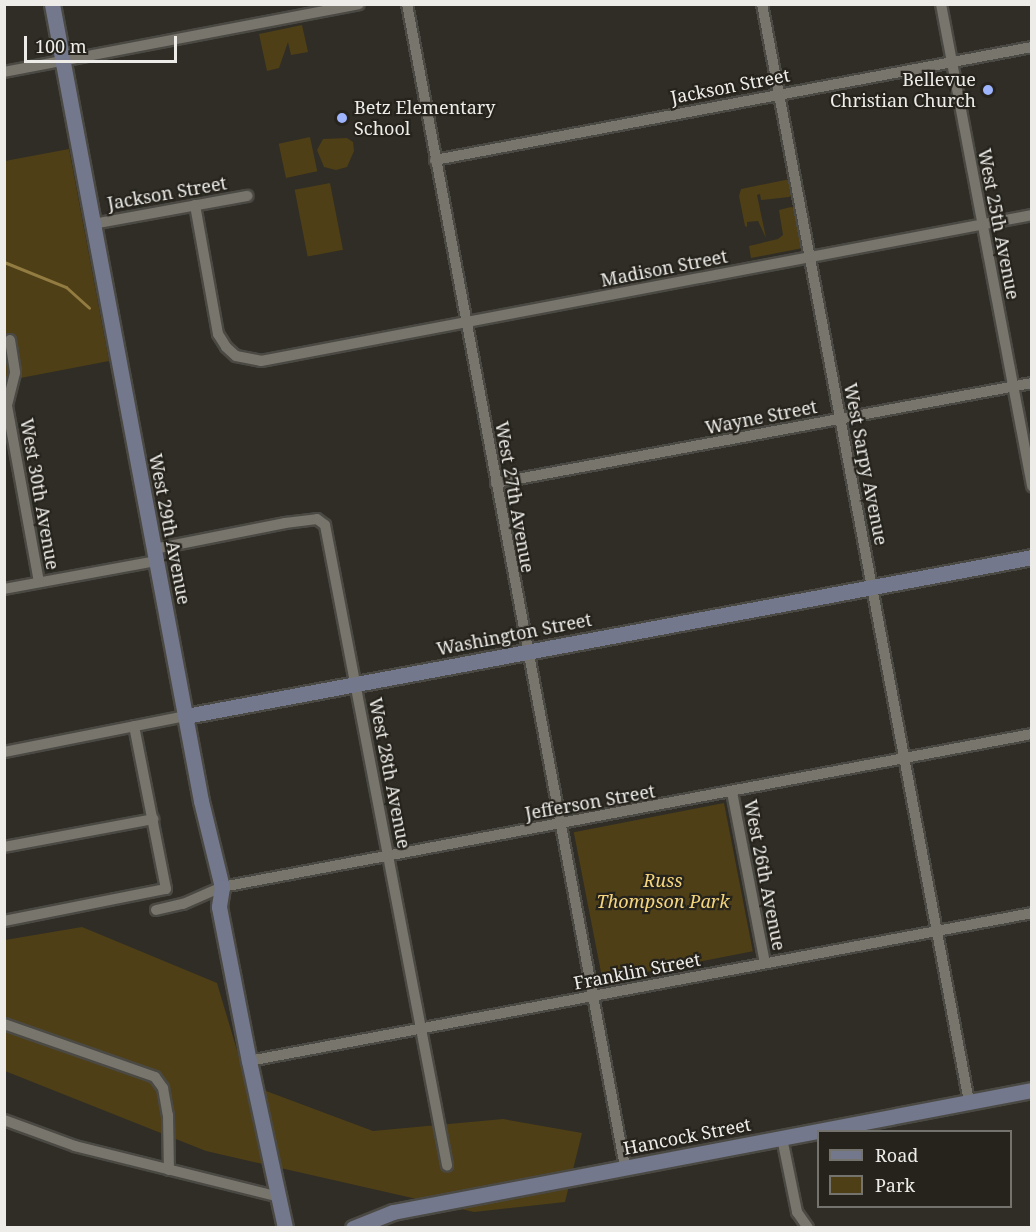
<!DOCTYPE html>
<html>
<head>
<meta charset="utf-8">
<style>
	body { margin:0 }
	#map { position:relative; width:1036px; height:1232px; overflow:hidden; background:#2f2d26; font-family:"Noto Serif",serif }
	div>[style] { position:absolute }
	.green>* { inset:0; background:#4e3f16; transform-origin:0 0 }
	.stream>* { height:3px; margin:-1.5px; padding:0 1.5px; transform-origin:1.5px; border-radius:1.5px; background:#927c41 }
	.roads { filter:drop-shadow(2px 0 #4b4943) drop-shadow(-2px 0 #4b4943) drop-shadow(0 2px #4b4943) drop-shadow(0 -2px #4b4943) }
	.street>* { height:10px; margin:-5px; padding:0 5px; transform-origin:5px; border-radius:5px; background:#78756d }
	.secondary>* { height:15px; margin:-7.5px; padding:0 7.5px; transform-origin:7.5px; border-radius:7.5px; background:#73788d }
	.dots>* { width:16px; height:16px; translate:-50% -50%; box-sizing:border-box; border:3px solid #25231c; border-radius:50% }
	span { translate:-50% -50%; white-space:nowrap; text-align:center; line-height:1.15; -webkit-text-stroke:4.5px #25231c; paint-order:stroke }
	.poi-label { font-size:18px; color:#eeece8 }
	.right { translate:-100% -50%; text-align:right }
	.left { translate:0 -50%; text-align:left }
	.street-label { font-size:18px; color:#eeece8 }
	.park-label { font-size:18px; color:#f4d47c; font-style:italic }
	.frame { position:absolute; inset:0; border:6px solid #eeece8; pointer-events:none }
	.legend { position:absolute; left:817px; top:1130px; width:195px; height:78px; box-sizing:border-box; background:#25231c; border:2px solid #75736e; margin:0; padding:8px 10px; list-style:none; font-size:18px; color:#eeece8 }
	.legend li { display:flex; align-items:center; gap:12px; height:30px }
	.legend b { width:30px; border:2px solid #75736e }
	.scale { position:absolute; left:24px; top:36px; width:153px; height:27px; box-sizing:border-box; border:3px solid #eeece8; border-top:0; padding-left:8px; font-size:18px; line-height:21px; white-space:nowrap; color:#eeece8; -webkit-text-stroke:4px #25231c; paint-order:stroke }
</style>
</head>
<body>
<div id="map">
	<div class="green">
		<i style="clip-path:polygon(302px 25px,308px 52px,291px 55px,288px 42px,279px 68px,267px 71px,259px 34px)"></i>
		<i style="left:310px;top:137px;width:35px;height:32px;rotate:78deg"></i>
		<i style="clip-path:polygon(347px 138px,353px 142px,354px 151px,347px 167px,336px 170px,324px 167px,317px 150px,323px 139px)"></i>
		<i style="clip-path:polygon(69px 149px,109px 361px,5px 381px,5px 161px)"></i>
		<i style="clip-path:polygon(790px 179px,793px 195px,789px 197px,761px 200px,760px 194px,757px 195px,766px 238px,758px 221px,747px 222px,747px 227px,745px 226px,739px 196px,741px 189px)"></i>
		<i style="left:330px;top:183px;width:68px;height:36px;rotate:79deg"></i>
		<i style="clip-path:polygon(791px 207px,796px 208px,803px 248px,751px 258px,749px 246px,778px 239px,783px 235px,779px 210px)"></i>
		<i style="left:724px;top:803px;width:151px;height:153px;rotate:79deg"></i>
		<i style="clip-path:polygon(82px 927px,217px 983px,247px 1084px,373px 1131px,503px 1119px,582px 1133px,565px 1202px,474px 1212px,206px 1151px,5px 1071px,5px 940px)"></i>
	</div>
	<div class="stream">
		<i style="left:4px;top:262px;width:67px;rotate:22deg"></i>
		<i style="left:66px;top:287px;width:31px;rotate:42deg"></i>
	</div>
	<div class="roads">
		<div class="street">
			<i style="left:407px;top:4px;width:1183px;rotate:79.38deg"></i>
			<i style="left:762px;top:4px;width:1117px;rotate:79.32deg"></i>
			<i style="left:941px;top:4px;width:491px;rotate:79.3deg"></i>
			<i style="left:4px;top:72px;width:361px;rotate:-10.8deg"></i>
			<i style="left:435px;top:160px;width:608px;rotate:-10.72deg"></i>
			<i style="left:195px;top:205px;width:131px;rotate:79.9deg"></i>
			<i style="left:218px;top:334px;width:15px;rotate:58deg"></i>
			<i style="left:226px;top:347px;width:13px;rotate:42deg"></i>
			<i style="left:236px;top:356px;width:25px;rotate:11deg"></i>
			<i style="left:261px;top:361px;width:785px;rotate:-10.72deg"></i>
			<i style="left:93px;top:224px;width:157px;rotate:-10.3deg"></i>
			<i style="left:10px;top:340px;width:33px;rotate:81deg"></i>
			<i style="left:15px;top:373px;width:34px;rotate:104deg"></i>
			<i style="left:7px;top:406px;width:179px;rotate:79.7deg"></i>
			<i style="left:496px;top:483px;width:545px;rotate:-10.57deg"></i>
			<i style="left:154px;top:549px;width:134px;rotate:-11.2deg"></i>
			<i style="left:285px;top:523px;width:32px;rotate:-7deg"></i>
			<i style="left:317px;top:519px;width:10px;rotate:37deg"></i>
			<i style="left:325px;top:525px;width:652px;rotate:79.21deg"></i>
			<i style="left:4px;top:589px;width:156px;rotate:-10.4deg"></i>
			<i style="left:4px;top:752px;width:186px;rotate:-11.2deg"></i>
			<i style="left:732px;top:792px;width:174px;rotate:79.1deg"></i>
			<i style="left:4px;top:847px;width:152px;rotate:-10.6deg"></i>
			<i style="left:156px;top:910px;width:28px;rotate:-13deg"></i>
			<i style="left:183px;top:904px;width:43px;rotate:-23.6deg"></i>
			<i style="left:222px;top:887px;width:824px;rotate:-10.7deg"></i>
			<i style="left:4px;top:921px;width:165px;rotate:-11.2deg"></i>
			<i style="left:166px;top:889px;width:166px;rotate:-101.1deg"></i>
			<i style="left:4px;top:1024px;width:160px;rotate:19.3deg"></i>
			<i style="left:155px;top:1077px;width:14px;rotate:54deg"></i>
			<i style="left:163px;top:1088px;width:27px;rotate:80deg"></i>
			<i style="left:168px;top:1115px;width:55px;rotate:89deg"></i>
			<i style="left:249px;top:1061px;width:797px;rotate:-10.7deg"></i>
			<i style="left:4px;top:1120px;width:76px;rotate:20.1deg"></i>
			<i style="left:75px;top:1146px;width:210px;rotate:14deg"></i>
			<i style="left:782px;top:1138px;width:76px;rotate:78.5deg"></i>
			<i style="left:797px;top:1212px;width:19px;rotate:55deg"></i>
		</div>
		<div class="secondary">
			<i style="left:52px;top:4px;width:811px;rotate:79.41deg"></i>
			<i style="left:201px;top:801px;width:89px;rotate:76.3deg"></i>
			<i style="left:222px;top:887px;width:20px;rotate:99deg"></i>
			<i style="left:219px;top:907px;width:157px;rotate:79deg"></i>
			<i style="left:249px;top:1061px;width:171px;rotate:77.8deg"></i>
			<i style="left:186px;top:716px;width:861px;rotate:-10.64deg"></i>
			<i style="left:353px;top:1228px;width:43px;rotate:-21.8deg"></i>
			<i style="left:393px;top:1212px;width:651px;rotate:-10.81deg"></i>
		</div>
	</div>
	<div class="dots">
		<i style="left:988px;top:90px;background:#9eb4fd"></i>
		<i style="left:342px;top:118px;background:#9eb4fd"></i>
	</div>
	<div class="poi-label">
		<span class="right" style="left:976px;top:90px">Bellevue<br>Christian Church</span>
		<span class="left" style="left:354px;top:118px">Betz Elementary<br>School</span>
	</div>
	<div class="street-label">
		<span style="left:730px;top:86px;rotate:-11deg">Jackson Street</span>
		<span style="left:167px;top:193px;rotate:-10deg">Jackson Street</span>
		<span style="left:999px;top:224px;rotate:79deg">West 25th Avenue</span>
		<span style="left:664px;top:268px;rotate:-11deg">Madison Street</span>
		<span style="left:761px;top:417px;rotate:-11deg">Wayne Street</span>
		<span style="left:866px;top:464px;rotate:79deg">West Sarpy Avenue</span>
		<span style="left:40px;top:494px;rotate:80deg">West 30th Avenue</span>
		<span style="left:515px;top:497px;rotate:80deg">West 27th Avenue</span>
		<span style="left:170px;top:529px;rotate:79deg">West 29th Avenue</span>
		<span style="left:514px;top:634px;rotate:-11deg">Washington Street</span>
		<span style="left:390px;top:773px;rotate:79deg">West 28th Avenue</span>
		<span style="left:590px;top:802px;rotate:-10deg">Jefferson Street</span>
		<span style="left:765px;top:875px;rotate:79deg">West 26th Avenue</span>
		<span style="left:637px;top:971px;rotate:-11deg">Franklin Street</span>
		<span style="left:687px;top:1136px;rotate:-11deg">Hancock Street</span>
	</div>
	<div class="park-label">
		<span style="left:663px;top:891px">Russ<br>Thompson Park</span>
	</div>
	<div class="frame"></div>
	<ul class="legend">
	<li><b style="height:8px;background:#73788d"></b>Road</li>
	<li><b style="height:16px;background:#4e3f16"></b>Park</li>
	</ul>
	<div class="scale">100 m</div>
</div>
</body>
</html>
